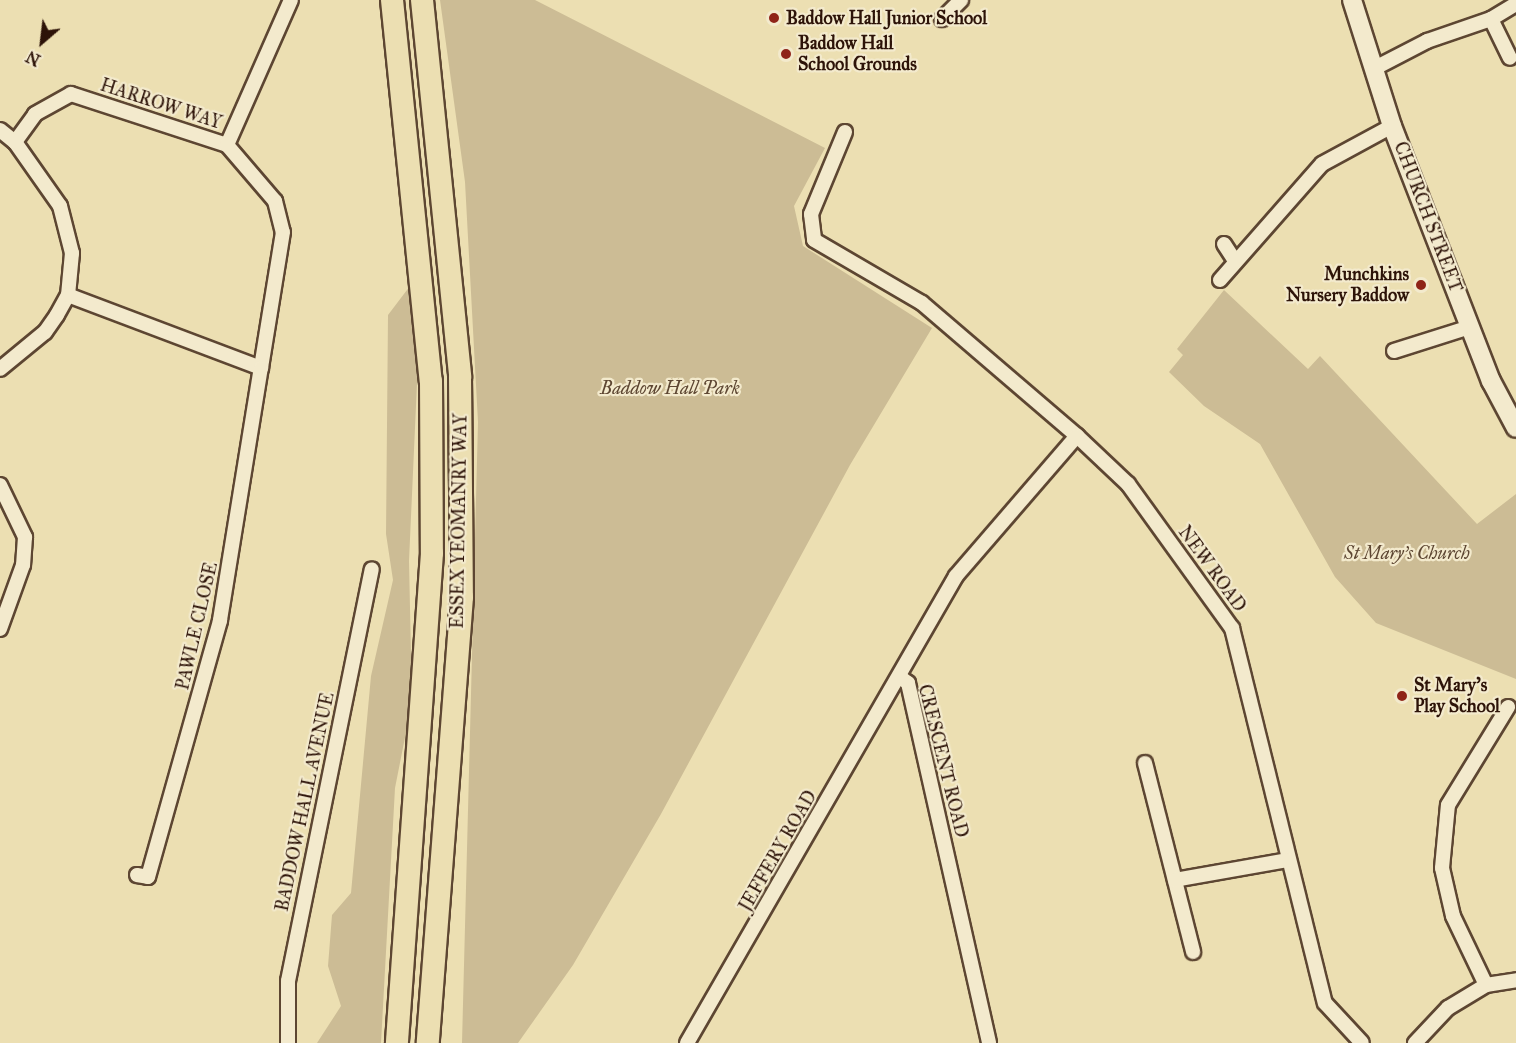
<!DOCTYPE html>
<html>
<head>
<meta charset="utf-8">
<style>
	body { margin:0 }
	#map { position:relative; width:1516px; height:1043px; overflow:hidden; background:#ecdfb2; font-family:"IM FELL Great Primer",serif }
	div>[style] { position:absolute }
	.green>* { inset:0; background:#ccbc95 }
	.roads { filter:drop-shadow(2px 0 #5d4632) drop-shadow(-2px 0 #5d4632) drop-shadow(0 2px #5d4632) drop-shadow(0 -2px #5d4632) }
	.minor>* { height:14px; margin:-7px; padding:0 7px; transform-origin:7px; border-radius:7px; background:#f3eacd }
	.tertiary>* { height:18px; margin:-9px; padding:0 9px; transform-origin:9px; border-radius:9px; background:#f3eacd }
	.primary>* { height:22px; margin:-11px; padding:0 11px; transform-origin:11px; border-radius:11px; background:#ecdfb2 }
	.dots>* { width:16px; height:16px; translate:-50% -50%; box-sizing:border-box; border:3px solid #f3eacd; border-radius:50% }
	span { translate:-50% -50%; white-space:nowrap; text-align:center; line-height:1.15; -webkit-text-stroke:4.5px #f3eacd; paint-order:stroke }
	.poi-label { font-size:18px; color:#2d1308; font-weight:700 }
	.left { translate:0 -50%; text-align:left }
	.right { translate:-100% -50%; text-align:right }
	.street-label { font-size:18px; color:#2d1308 }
	.park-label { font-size:18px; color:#5d4632; font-style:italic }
	.north { position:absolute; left:12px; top:12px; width:60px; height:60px; -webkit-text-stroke:4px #f3eacd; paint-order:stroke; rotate:208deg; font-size:16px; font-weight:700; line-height:24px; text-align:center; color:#2d1308 }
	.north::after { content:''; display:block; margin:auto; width:21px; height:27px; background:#2d1308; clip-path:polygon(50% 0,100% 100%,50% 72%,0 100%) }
</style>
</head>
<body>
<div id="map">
	<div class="green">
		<i style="clip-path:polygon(440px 0,535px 0,825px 148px,794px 206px,803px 246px,932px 328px,850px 465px,661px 814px,573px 965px,518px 1043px,462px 1043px,478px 422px,465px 182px)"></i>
		<i style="clip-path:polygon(410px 286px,419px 339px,409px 561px,412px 702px,395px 788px,381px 1043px,317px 1043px,341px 1006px,328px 966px,332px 915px,351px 893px,371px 676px,393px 580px,386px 534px,388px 315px)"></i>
		<i style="clip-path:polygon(1224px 290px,1308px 369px,1320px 356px,1477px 524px,1516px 494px,1516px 679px,1376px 623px,1335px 577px,1260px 444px,1204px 406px,1169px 372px,1183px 355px,1177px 349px)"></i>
	</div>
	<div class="roads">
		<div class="minor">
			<i style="left:942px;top:19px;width:27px;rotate:-45deg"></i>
			<i style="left:1491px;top:19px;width:43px;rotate:64deg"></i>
			<i style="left:1375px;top:68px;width:59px;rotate:-27.4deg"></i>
			<i style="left:1427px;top:41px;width:68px;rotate:-19deg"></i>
			<i style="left:1491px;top:19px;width:29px;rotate:-31deg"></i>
			<i style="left:0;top:130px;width:19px;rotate:39deg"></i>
			<i style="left:15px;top:142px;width:78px;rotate:54.9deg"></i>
			<i style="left:60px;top:206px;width:49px;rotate:75.7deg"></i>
			<i style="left:72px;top:253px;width:42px;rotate:95.4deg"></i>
			<i style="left:68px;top:295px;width:23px;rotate:119deg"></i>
			<i style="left:57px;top:315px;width:21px;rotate:125deg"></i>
			<i style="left:45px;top:332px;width:58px;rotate:140.6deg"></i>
			<i style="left:845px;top:132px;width:89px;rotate:112.5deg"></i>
			<i style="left:811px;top:214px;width:26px;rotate:83deg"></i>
			<i style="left:814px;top:240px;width:125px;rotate:30.3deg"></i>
			<i style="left:922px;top:303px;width:204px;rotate:40.6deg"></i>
			<i style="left:1077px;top:436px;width:70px;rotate:43.3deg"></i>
			<i style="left:1128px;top:484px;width:178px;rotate:54.2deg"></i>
			<i style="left:1232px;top:628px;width:386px;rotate:76.1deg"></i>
			<i style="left:1325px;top:1003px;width:54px;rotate:47.2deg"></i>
			<i style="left:15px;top:142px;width:34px;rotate:-54deg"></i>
			<i style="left:35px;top:114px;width:41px;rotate:-29.1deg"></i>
			<i style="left:71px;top:94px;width:164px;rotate:18.1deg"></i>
			<i style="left:227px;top:145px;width:74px;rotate:49.4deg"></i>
			<i style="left:275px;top:201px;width:32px;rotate:76deg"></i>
			<i style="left:283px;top:232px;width:138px;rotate:99.2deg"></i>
			<i style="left:261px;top:368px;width:206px;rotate:-159.3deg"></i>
			<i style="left:227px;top:145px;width:158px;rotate:-66.2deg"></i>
			<i style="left:1224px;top:244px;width:20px;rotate:57deg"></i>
			<i style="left:1220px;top:280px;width:154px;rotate:-48.7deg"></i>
			<i style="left:1322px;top:164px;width:80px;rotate:-28.5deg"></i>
			<i style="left:1394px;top:351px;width:80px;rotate:-17.5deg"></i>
			<i style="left:0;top:485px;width:58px;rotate:64.3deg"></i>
			<i style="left:25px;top:537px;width:28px;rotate:94deg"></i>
			<i style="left:23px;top:565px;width:68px;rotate:109.8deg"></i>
			<i style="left:900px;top:677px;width:10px;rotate:37deg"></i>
			<i style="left:908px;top:683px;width:369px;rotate:77.3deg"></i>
			<i style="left:1145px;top:763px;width:195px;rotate:75.7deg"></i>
			<i style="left:137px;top:875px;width:11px;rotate:10deg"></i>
			<i style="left:148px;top:877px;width:267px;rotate:-74.3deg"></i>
			<i style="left:220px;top:620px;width:255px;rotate:-80.8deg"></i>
			<i style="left:1175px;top:880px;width:114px;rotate:-10.1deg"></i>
			<i style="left:1486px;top:985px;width:76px;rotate:-115.6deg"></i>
			<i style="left:1453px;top:916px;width:49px;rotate:-102.9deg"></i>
			<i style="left:1442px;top:868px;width:63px;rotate:-84.6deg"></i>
			<i style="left:1448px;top:805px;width:115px;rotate:-58.5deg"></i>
			<i style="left:288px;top:1043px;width:62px;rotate:-90deg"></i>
			<i style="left:288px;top:981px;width:420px;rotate:-78.5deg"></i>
			<i style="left:687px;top:1043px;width:539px;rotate:-60.06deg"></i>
			<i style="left:956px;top:576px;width:185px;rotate:-49.2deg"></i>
			<i style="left:1415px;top:1043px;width:48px;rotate:-46.7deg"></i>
			<i style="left:1448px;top:1008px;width:44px;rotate:-31.2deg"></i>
			<i style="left:1486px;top:985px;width:30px;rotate:-9deg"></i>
		</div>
		<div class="tertiary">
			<i style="left:1352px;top:0;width:132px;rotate:72.4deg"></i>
			<i style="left:1392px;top:126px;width:274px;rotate:68.8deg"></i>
			<i style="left:1491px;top:381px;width:53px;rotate:62deg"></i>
		</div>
		<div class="primary">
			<i style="left:392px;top:0;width:383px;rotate:84.2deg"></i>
			<i style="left:431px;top:381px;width:172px;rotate:89.7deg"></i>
			<i style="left:432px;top:553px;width:491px;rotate:94.1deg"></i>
			<i style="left:422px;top:0;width:379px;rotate:84.2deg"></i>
			<i style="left:460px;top:377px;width:220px;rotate:89.5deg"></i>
			<i style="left:462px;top:597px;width:447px;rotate:94.4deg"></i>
		</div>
	</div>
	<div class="dots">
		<i style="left:774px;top:18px;background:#8f2418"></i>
		<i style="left:786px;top:54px;background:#8f2418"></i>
		<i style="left:1421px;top:285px;background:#8f2418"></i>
		<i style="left:1402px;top:696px;background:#8f2418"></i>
	</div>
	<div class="poi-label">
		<span class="left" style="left:786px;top:18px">Baddow Hall Junior School</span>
		<span class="left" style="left:798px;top:54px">Baddow Hall<br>School Grounds</span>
		<span class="right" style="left:1409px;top:285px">Munchkins<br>Nursery Baddow</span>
		<span class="left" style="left:1414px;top:696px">St Mary's<br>Play School</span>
	</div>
	<div class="street-label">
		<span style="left:161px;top:104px;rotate:18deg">HARROW WAY</span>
		<span style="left:1428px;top:217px;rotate:69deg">CHURCH STREET</span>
		<span style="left:459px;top:521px;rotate:-89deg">ESSEX YEOMANRY WAY</span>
		<span style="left:1212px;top:569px;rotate:54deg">NEW ROAD</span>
		<span style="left:197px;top:626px;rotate:-77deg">PAWLE CLOSE</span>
		<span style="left:943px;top:761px;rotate:76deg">CRESCENT ROAD</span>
		<span style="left:305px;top:802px;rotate:-78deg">BADDOW HALL AVENUE</span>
		<span style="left:778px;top:851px;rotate:-60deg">JEFFERY ROAD</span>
	</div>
	<div class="park-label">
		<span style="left:670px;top:388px">Baddow Hall Park</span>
		<span style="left:1407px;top:553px">St Mary's Church</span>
	</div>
	<div class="north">N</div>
</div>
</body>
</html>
